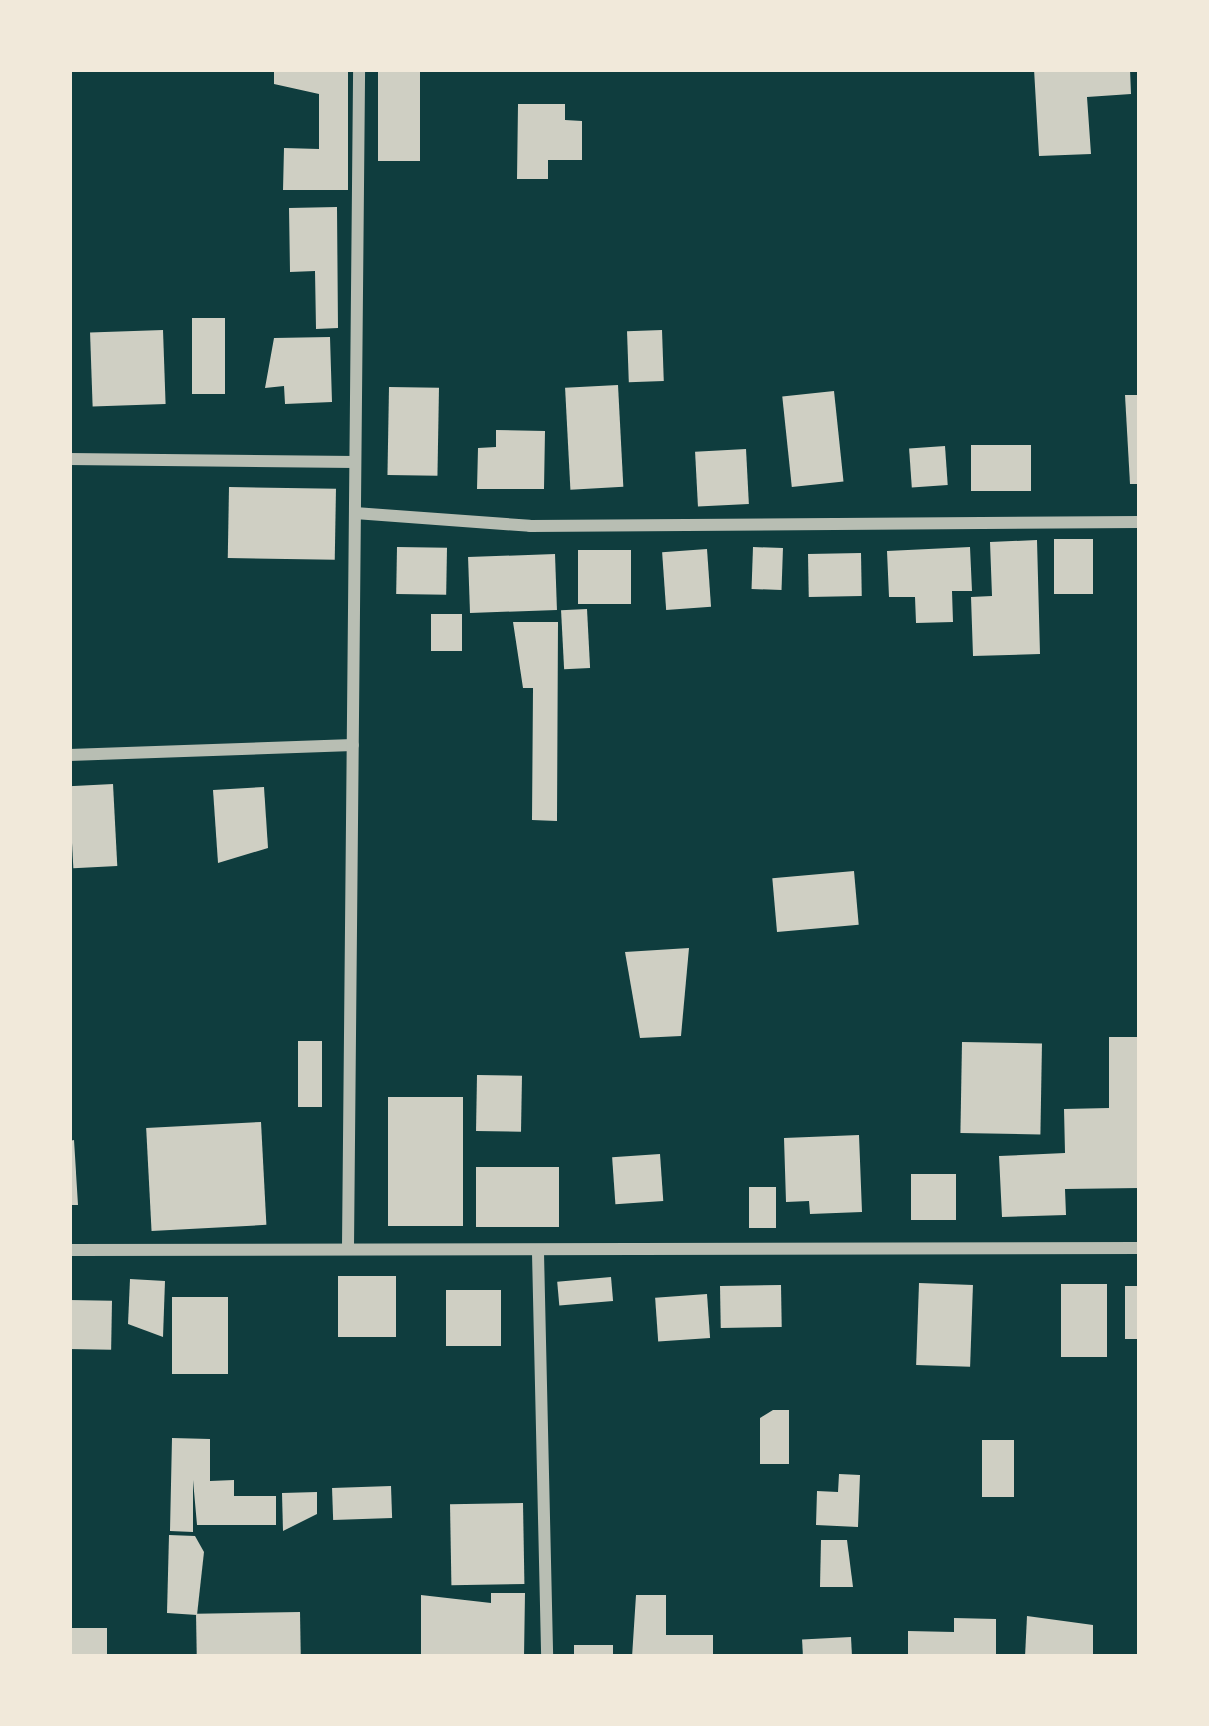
<!DOCTYPE html>
<html>
<head>
<meta charset="utf-8">
<style>
	body { margin:0 }
	#map { position:relative; width:1209px; height:1726px; overflow:hidden; background:#0f3d3e; font-family:Ubuntu,sans-serif }
	div>[style] { position:absolute }
	.building>* { inset:0; background:#cfcfc3; transform-origin:0 0 }
	.minor>* { height:12px; margin:-6px; padding:0 6px; transform-origin:6px; border-radius:6px; background:#b8beb3 }
	span { translate:-50% -50%; white-space:nowrap; text-align:center; line-height:1.15; -webkit-text-stroke:10px #f1e9da; paint-order:stroke }
	.frame { position:absolute; inset:0; border:72px solid #f1e9da; pointer-events:none }
</style>
</head>
<body>
<div id="map">
	<div class="building">
		<i style="clip-path:polygon(274px 69px,348px 69px,348px 190px,283px 190px,284px 148px,319px 149px,319px 94px,274px 84px)"></i>
		<i style="left:378px;top:69px;width:42px;height:92px"></i>
		<i style="clip-path:polygon(1034px 69px,1130px 69px,1131px 94px,1087px 97px,1091px 154px,1039px 156px)"></i>
		<i style="clip-path:polygon(518px 104px,565px 104px,565px 120px,582px 121px,582px 160px,548px 160px,548px 179px,517px 179px)"></i>
		<i style="clip-path:polygon(337px 207px,338px 328px,316px 329px,315px 271px,290px 272px,289px 208px)"></i>
		<i style="left:192px;top:318px;width:33px;height:76px"></i>
		<i style="left:163px;top:330px;width:74px;height:73px;rotate:88deg"></i>
		<i style="left:662px;top:330px;width:51px;height:35px;rotate:88deg"></i>
		<i style="clip-path:polygon(330px 337px,332px 402px,285px 404px,284px 386px,265px 388px,274px 338px)"></i>
		<i style="left:618px;top:385px;width:102px;height:53px;rotate:87deg"></i>
		<i style="left:389px;top:387px;width:50px;height:88px;rotate:1deg"></i>
		<i style="left:834px;top:391px;width:91px;height:52px;rotate:84deg"></i>
		<i style="clip-path:polygon(1125px 395px,1140px 395px,1140px 484px,1130px 484px)"></i>
		<i style="clip-path:polygon(496px 430px,545px 431px,544px 489px,477px 489px,478px 448px,496px 447px)"></i>
		<i style="left:971px;top:445px;width:60px;height:46px"></i>
		<i style="left:945px;top:446px;width:39px;height:36px;rotate:86deg"></i>
		<i style="left:746px;top:449px;width:55px;height:51px;rotate:87deg"></i>
		<i style="left:229px;top:487px;width:107px;height:71px;rotate:1deg"></i>
		<i style="left:1054px;top:539px;width:39px;height:55px"></i>
		<i style="clip-path:polygon(1037px 540px,1040px 654px,973px 656px,971px 597px,992px 596px,990px 542px)"></i>
		<i style="left:397px;top:547px;width:50px;height:47px;rotate:1deg"></i>
		<i style="left:753px;top:547px;width:30px;height:42px;rotate:2deg"></i>
		<i style="clip-path:polygon(970px 547px,972px 591px,952px 591px,953px 622px,916px 623px,915px 597px,889px 597px,887px 551px)"></i>
		<i style="left:707px;top:549px;width:58px;height:45px;rotate:86deg"></i>
		<i style="left:631px;top:550px;width:54px;height:53px;rotate:90deg"></i>
		<i style="left:861px;top:553px;width:43px;height:53px;rotate:89deg"></i>
		<i style="left:555px;top:554px;width:56px;height:87px;rotate:88deg"></i>
		<i style="left:587px;top:609px;width:59px;height:26px;rotate:87deg"></i>
		<i style="left:462px;top:614px;width:37px;height:31px;rotate:90deg"></i>
		<i style="clip-path:polygon(513px 622px,558px 622px,557px 821px,532px 820px,533px 688px,523px 688px)"></i>
		<i style="left:113px;top:784px;width:82px;height:44px;rotate:87deg"></i>
		<i style="clip-path:polygon(264px 787px,268px 848px,218px 863px,213px 790px)"></i>
		<i style="left:854px;top:871px;width:54px;height:82px;rotate:85deg"></i>
		<i style="clip-path:polygon(689px 948px,681px 1036px,640px 1038px,625px 952px)"></i>
		<i style="clip-path:polygon(1109px 1037px,1140px 1037px,1140px 1188px,1065px 1189px,1066px 1215px,1002px 1217px,999px 1156px,1065px 1153px,1064px 1109px,1109px 1108px)"></i>
		<i style="left:298px;top:1041px;width:24px;height:66px"></i>
		<i style="left:962px;top:1042px;width:80px;height:91px;rotate:1deg"></i>
		<i style="left:477px;top:1075px;width:45px;height:56px;rotate:1deg"></i>
		<i style="left:388px;top:1097px;width:75px;height:129px"></i>
		<i style="left:261px;top:1122px;width:103px;height:115px;rotate:87deg"></i>
		<i style="clip-path:polygon(859px 1135px,862px 1212px,810px 1214px,809px 1201px,786px 1202px,784px 1138px)"></i>
		<i style="clip-path:polygon(74px 1140px,78px 1205px,69px 1205px,69px 1141px)"></i>
		<i style="left:660px;top:1154px;width:47px;height:48px;rotate:86deg"></i>
		<i style="left:476px;top:1167px;width:83px;height:60px"></i>
		<i style="left:911px;top:1174px;width:45px;height:46px"></i>
		<i style="left:749px;top:1187px;width:27px;height:41px"></i>
		<i style="left:338px;top:1276px;width:58px;height:61px"></i>
		<i style="left:611px;top:1277px;width:24px;height:54px;rotate:85deg"></i>
		<i style="clip-path:polygon(130px 1279px,165px 1281px,163px 1337px,128px 1324px)"></i>
		<i style="left:919px;top:1283px;width:54px;height:82px;rotate:2deg"></i>
		<i style="left:1061px;top:1284px;width:46px;height:73px"></i>
		<i style="left:781px;top:1285px;width:42px;height:61px;rotate:89deg"></i>
		<i style="left:1140px;top:1286px;width:53px;height:15px;rotate:90deg"></i>
		<i style="left:446px;top:1290px;width:55px;height:56px"></i>
		<i style="left:707px;top:1294px;width:44px;height:52px;rotate:86deg"></i>
		<i style="left:172px;top:1297px;width:56px;height:77px"></i>
		<i style="left:69px;top:1300px;width:43px;height:49px;rotate:1deg"></i>
		<i style="clip-path:polygon(773px 1410px,789px 1410px,789px 1464px,760px 1464px,760px 1418px)"></i>
		<i style="clip-path:polygon(172px 1438px,210px 1439px,210px 1481px,234px 1480px,234px 1496px,276px 1496px,276px 1525px,197px 1525px,193px 1480px,193px 1532px,170px 1531px)"></i>
		<i style="left:982px;top:1440px;width:32px;height:57px"></i>
		<i style="clip-path:polygon(839px 1474px,860px 1475px,858px 1527px,816px 1525px,817px 1491px,838px 1492px)"></i>
		<i style="left:391px;top:1486px;width:32px;height:59px;rotate:88deg"></i>
		<i style="clip-path:polygon(317px 1492px,317px 1514px,283px 1531px,282px 1493px)"></i>
		<i style="left:523px;top:1503px;width:81px;height:73px;rotate:89deg"></i>
		<i style="clip-path:polygon(169px 1535px,195px 1536px,204px 1552px,197px 1615px,167px 1613px)"></i>
		<i style="clip-path:polygon(821px 1540px,847px 1540px,853px 1587px,820px 1587px)"></i>
		<i style="clip-path:polygon(491px 1593px,525px 1593px,524px 1657px,421px 1657px,421px 1595px,491px 1603px)"></i>
		<i style="clip-path:polygon(636px 1595px,666px 1595px,666px 1635px,713px 1635px,713px 1657px,632px 1657px)"></i>
		<i style="left:300px;top:1612px;width:45px;height:104px;rotate:89deg"></i>
		<i style="clip-path:polygon(1027px 1616px,1093px 1625px,1093px 1657px,1025px 1657px)"></i>
		<i style="clip-path:polygon(954px 1618px,996px 1619px,996px 1657px,908px 1657px,908px 1631px,954px 1632px)"></i>
		<i style="left:69px;top:1628px;width:38px;height:29px"></i>
		<i style="left:851px;top:1637px;width:20px;height:49px;rotate:87deg"></i>
		<i style="left:574px;top:1645px;width:39px;height:12px"></i>
	</div>
	<div class="minor">
		<i style="left:69px;top:459px;width:286px;rotate:0.6deg"></i>
		<i style="left:355px;top:513px;width:175px;rotate:4.2deg"></i>
		<i style="left:530px;top:526px;width:610px;rotate:-0.38deg"></i>
		<i style="left:69px;top:755px;width:284px;rotate:-2deg"></i>
		<i style="left:348px;top:1247px;width:1178px;rotate:-89.46deg"></i>
		<i style="left:69px;top:1250px;width:1071px;rotate:-0.11deg"></i>
		<i style="left:538px;top:1253px;width:404px;rotate:88.7deg"></i>
	</div>
	<div class="frame"></div>
</div>
</body>
</html>
